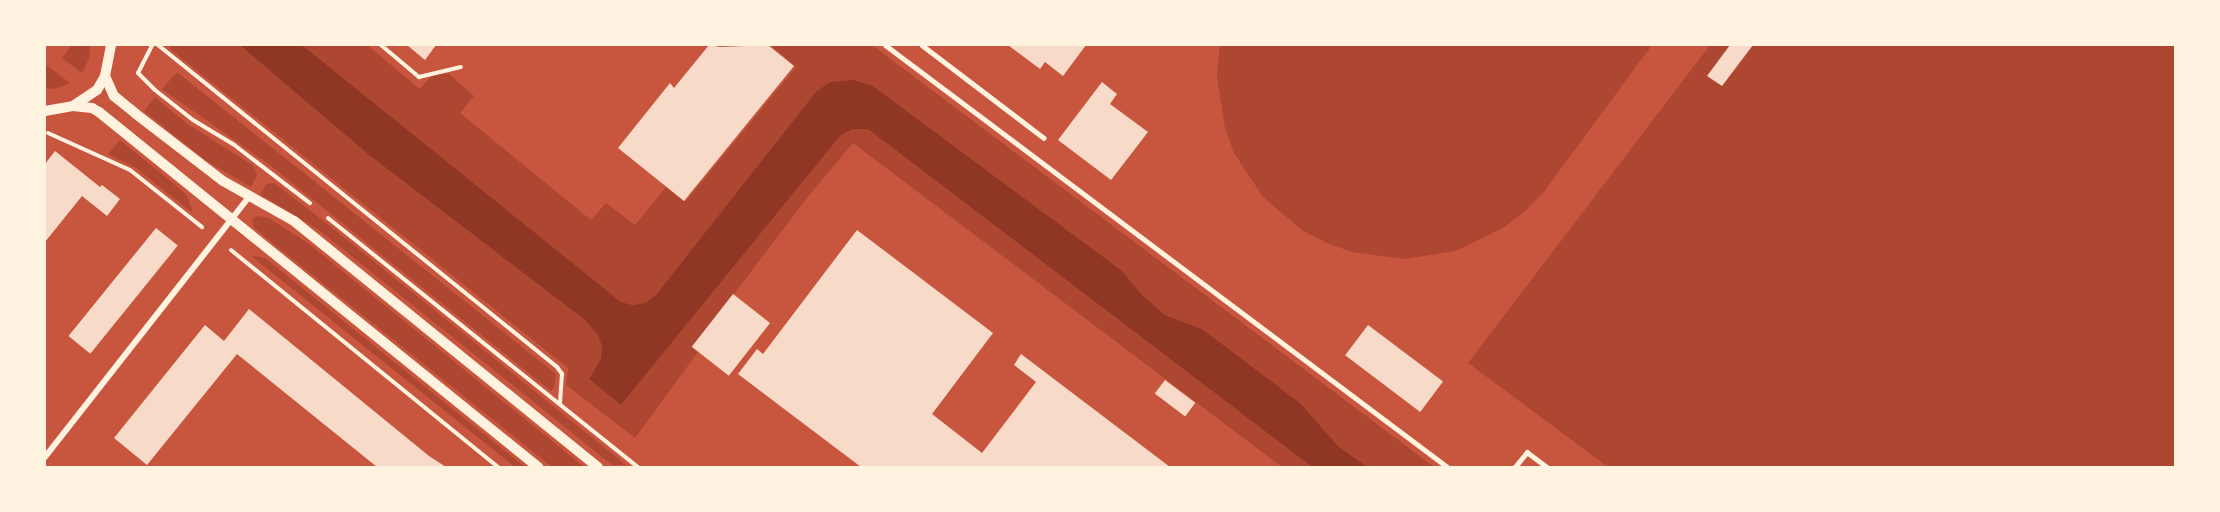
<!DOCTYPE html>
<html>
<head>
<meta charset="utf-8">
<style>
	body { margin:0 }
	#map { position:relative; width:2220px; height:512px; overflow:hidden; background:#c8553d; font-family:Lato,sans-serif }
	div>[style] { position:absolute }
	.green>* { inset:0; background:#ae4732 }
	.water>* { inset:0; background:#8f3625 }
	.building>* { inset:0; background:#f7dbc8; transform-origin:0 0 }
	.path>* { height:4px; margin:-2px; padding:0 2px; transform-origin:2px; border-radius:2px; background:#fff3e0 }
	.service>* { height:4.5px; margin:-2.25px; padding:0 2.25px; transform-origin:2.25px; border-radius:2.25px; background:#fff3e0 }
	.pedestrian>* { height:5px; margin:-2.5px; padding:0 2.5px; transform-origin:2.5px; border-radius:2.5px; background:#fff3e0 }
	.minor>* { height:6px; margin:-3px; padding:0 3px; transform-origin:3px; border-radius:3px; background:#fff3e0 }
	.tertiary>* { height:10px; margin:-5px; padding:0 5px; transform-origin:5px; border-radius:5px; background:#fff3e0 }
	span { translate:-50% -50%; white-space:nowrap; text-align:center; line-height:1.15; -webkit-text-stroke:6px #fff3e0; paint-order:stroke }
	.frame { position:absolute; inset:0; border:46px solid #fff3e0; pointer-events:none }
</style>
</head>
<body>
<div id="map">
	<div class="green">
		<i style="clip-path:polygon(72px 45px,90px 45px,89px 59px,82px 73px,62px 58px)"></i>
		<i style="clip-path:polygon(170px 45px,240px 45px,585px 320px,597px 334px,602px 346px,601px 359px,589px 379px,621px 405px,840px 136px,851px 129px,868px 129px,1312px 467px,1282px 467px,853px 143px,810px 194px,693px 348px,698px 352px,635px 438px,566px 385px,568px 368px,170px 49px)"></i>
		<i style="clip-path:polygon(302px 45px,367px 45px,420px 89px,433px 74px,449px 74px,474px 96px,460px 113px,591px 220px,606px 203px,635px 225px,666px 187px,685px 202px,796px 67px,770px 45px,872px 45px,1434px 467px,1367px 467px,1338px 446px,1300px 403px,1202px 329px,1165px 315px,1142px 295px,1121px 271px,873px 86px,656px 295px,645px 303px,632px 305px,621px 302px)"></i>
		<i style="clip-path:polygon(1220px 45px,1652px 45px,1543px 193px,1524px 212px,1503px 228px,1456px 251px,1404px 259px,1352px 252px,1327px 243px,1303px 231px,1263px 197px,1234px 153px,1225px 128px,1217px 76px)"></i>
		<i style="clip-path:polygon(1710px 45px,2175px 45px,2175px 467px,1608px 467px,1468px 363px)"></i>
		<i style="clip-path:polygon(45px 64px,70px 83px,55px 89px,45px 88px)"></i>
		<i style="clip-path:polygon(177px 72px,556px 374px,554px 388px,551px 391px,270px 165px,162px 89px)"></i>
		<i style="clip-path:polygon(155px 97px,186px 123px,254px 166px,257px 175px,251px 187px,205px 160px,144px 111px)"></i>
		<i style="clip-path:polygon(120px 140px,186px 194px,193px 211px,190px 211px,136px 168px,108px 154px)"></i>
		<i style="clip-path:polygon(274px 183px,325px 222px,626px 465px,612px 465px,319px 230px,260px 194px,267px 184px)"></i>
		<i style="clip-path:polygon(257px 216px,269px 218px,309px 244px,584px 467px,552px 467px,254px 228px,252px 220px)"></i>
		<i style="clip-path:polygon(250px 255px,265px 258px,525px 467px,515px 467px)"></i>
	</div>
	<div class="water">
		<i style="clip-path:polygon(240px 45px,302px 45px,621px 302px,632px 305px,645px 303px,656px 295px,816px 92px,830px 82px,854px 80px,873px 86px,1122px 271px,1142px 295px,1165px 315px,1202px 329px,1300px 403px,1338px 446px,1367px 467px,1312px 467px,868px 129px,852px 129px,840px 136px,621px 405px,589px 379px,601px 359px,602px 346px,597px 334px,585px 320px,368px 154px)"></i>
	</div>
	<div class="building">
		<i style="clip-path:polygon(407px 45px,436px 45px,425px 60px)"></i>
		<i style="clip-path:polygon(709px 45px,720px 47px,768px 45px,794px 66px,684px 201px,618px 148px,670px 83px,674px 88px)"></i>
		<i style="clip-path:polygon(1008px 45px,1086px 45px,1063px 76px,1045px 62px,1040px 69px)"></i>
		<i style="clip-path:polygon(1730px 45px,1753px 45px,1722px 86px,1707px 76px)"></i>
		<i style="clip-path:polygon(1102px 82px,1117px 94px,1110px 104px,1148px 132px,1111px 180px,1058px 140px)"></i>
		<i style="clip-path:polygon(55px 151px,100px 187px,102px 185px,120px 199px,107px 216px,82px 196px,45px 242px,45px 164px)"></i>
		<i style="left:156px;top:228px;width:28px;height:139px;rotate:39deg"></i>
		<i style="clip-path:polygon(857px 230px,993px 333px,932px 414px,982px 453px,1036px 382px,1014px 365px,1021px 354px,1170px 467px,861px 467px,738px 374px,757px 349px,763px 354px)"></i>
		<i style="left:733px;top:294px;width:47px;height:67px;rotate:38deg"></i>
		<i style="clip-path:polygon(249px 309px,429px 456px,446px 467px,377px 467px,237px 354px,147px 465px,114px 438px,205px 325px,224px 341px)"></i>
		<i style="left:1368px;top:325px;width:94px;height:38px;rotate:37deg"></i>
		<i style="left:1165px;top:380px;width:38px;height:17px;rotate:37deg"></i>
	</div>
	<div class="path">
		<i style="left:158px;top:45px;width:513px;rotate:38.9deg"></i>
		<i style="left:557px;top:367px;width:9px;rotate:54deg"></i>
		<i style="left:562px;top:374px;width:29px;rotate:94deg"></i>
		<i style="left:381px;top:45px;width:50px;rotate:40.1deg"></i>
		<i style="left:419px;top:77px;width:43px;rotate:-13.4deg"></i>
		<i style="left:138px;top:73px;width:24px;rotate:45deg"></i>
		<i style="left:155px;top:90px;width:48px;rotate:38.3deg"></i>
		<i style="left:193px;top:120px;width:47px;rotate:31deg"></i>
		<i style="left:233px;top:144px;width:97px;rotate:37.5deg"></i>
		<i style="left:138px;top:73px;width:31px;rotate:-63deg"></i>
		<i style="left:48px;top:133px;width:90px;rotate:24.3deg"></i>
		<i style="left:130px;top:170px;width:92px;rotate:38.4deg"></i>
		<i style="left:328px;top:218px;width:398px;rotate:38.8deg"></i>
		<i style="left:231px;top:250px;width:344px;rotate:39.1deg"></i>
	</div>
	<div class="service">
		<i style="left:922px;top:45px;width:153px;rotate:37.3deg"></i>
		<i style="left:1515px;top:467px;width:19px;rotate:-51deg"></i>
		<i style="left:1527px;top:452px;width:25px;rotate:37deg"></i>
	</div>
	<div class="pedestrian">
		<i style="left:885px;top:45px;width:703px;rotate:36.9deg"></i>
	</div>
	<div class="minor">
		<i style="left:45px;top:457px;width:332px;rotate:-51.9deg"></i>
	</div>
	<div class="tertiary">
		<i style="left:105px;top:76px;width:22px;rotate:66deg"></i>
		<i style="left:114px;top:96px;width:28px;rotate:39deg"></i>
		<i style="left:136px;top:114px;width:110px;rotate:37.6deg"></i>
		<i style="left:223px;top:181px;width:81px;rotate:29.4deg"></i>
		<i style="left:294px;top:221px;width:391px;rotate:39deg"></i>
		<i style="left:73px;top:106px;width:19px;rotate:6deg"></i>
		<i style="left:92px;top:108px;width:8px;rotate:30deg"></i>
		<i style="left:99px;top:112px;width:565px;rotate:38.96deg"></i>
		<i style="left:45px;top:111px;width:28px;rotate:-10deg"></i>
		<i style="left:73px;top:106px;width:29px;rotate:-34deg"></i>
		<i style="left:97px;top:90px;width:16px;rotate:-60deg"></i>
		<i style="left:105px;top:76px;width:32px;rotate:-79deg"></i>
	</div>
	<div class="frame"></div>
</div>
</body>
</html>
